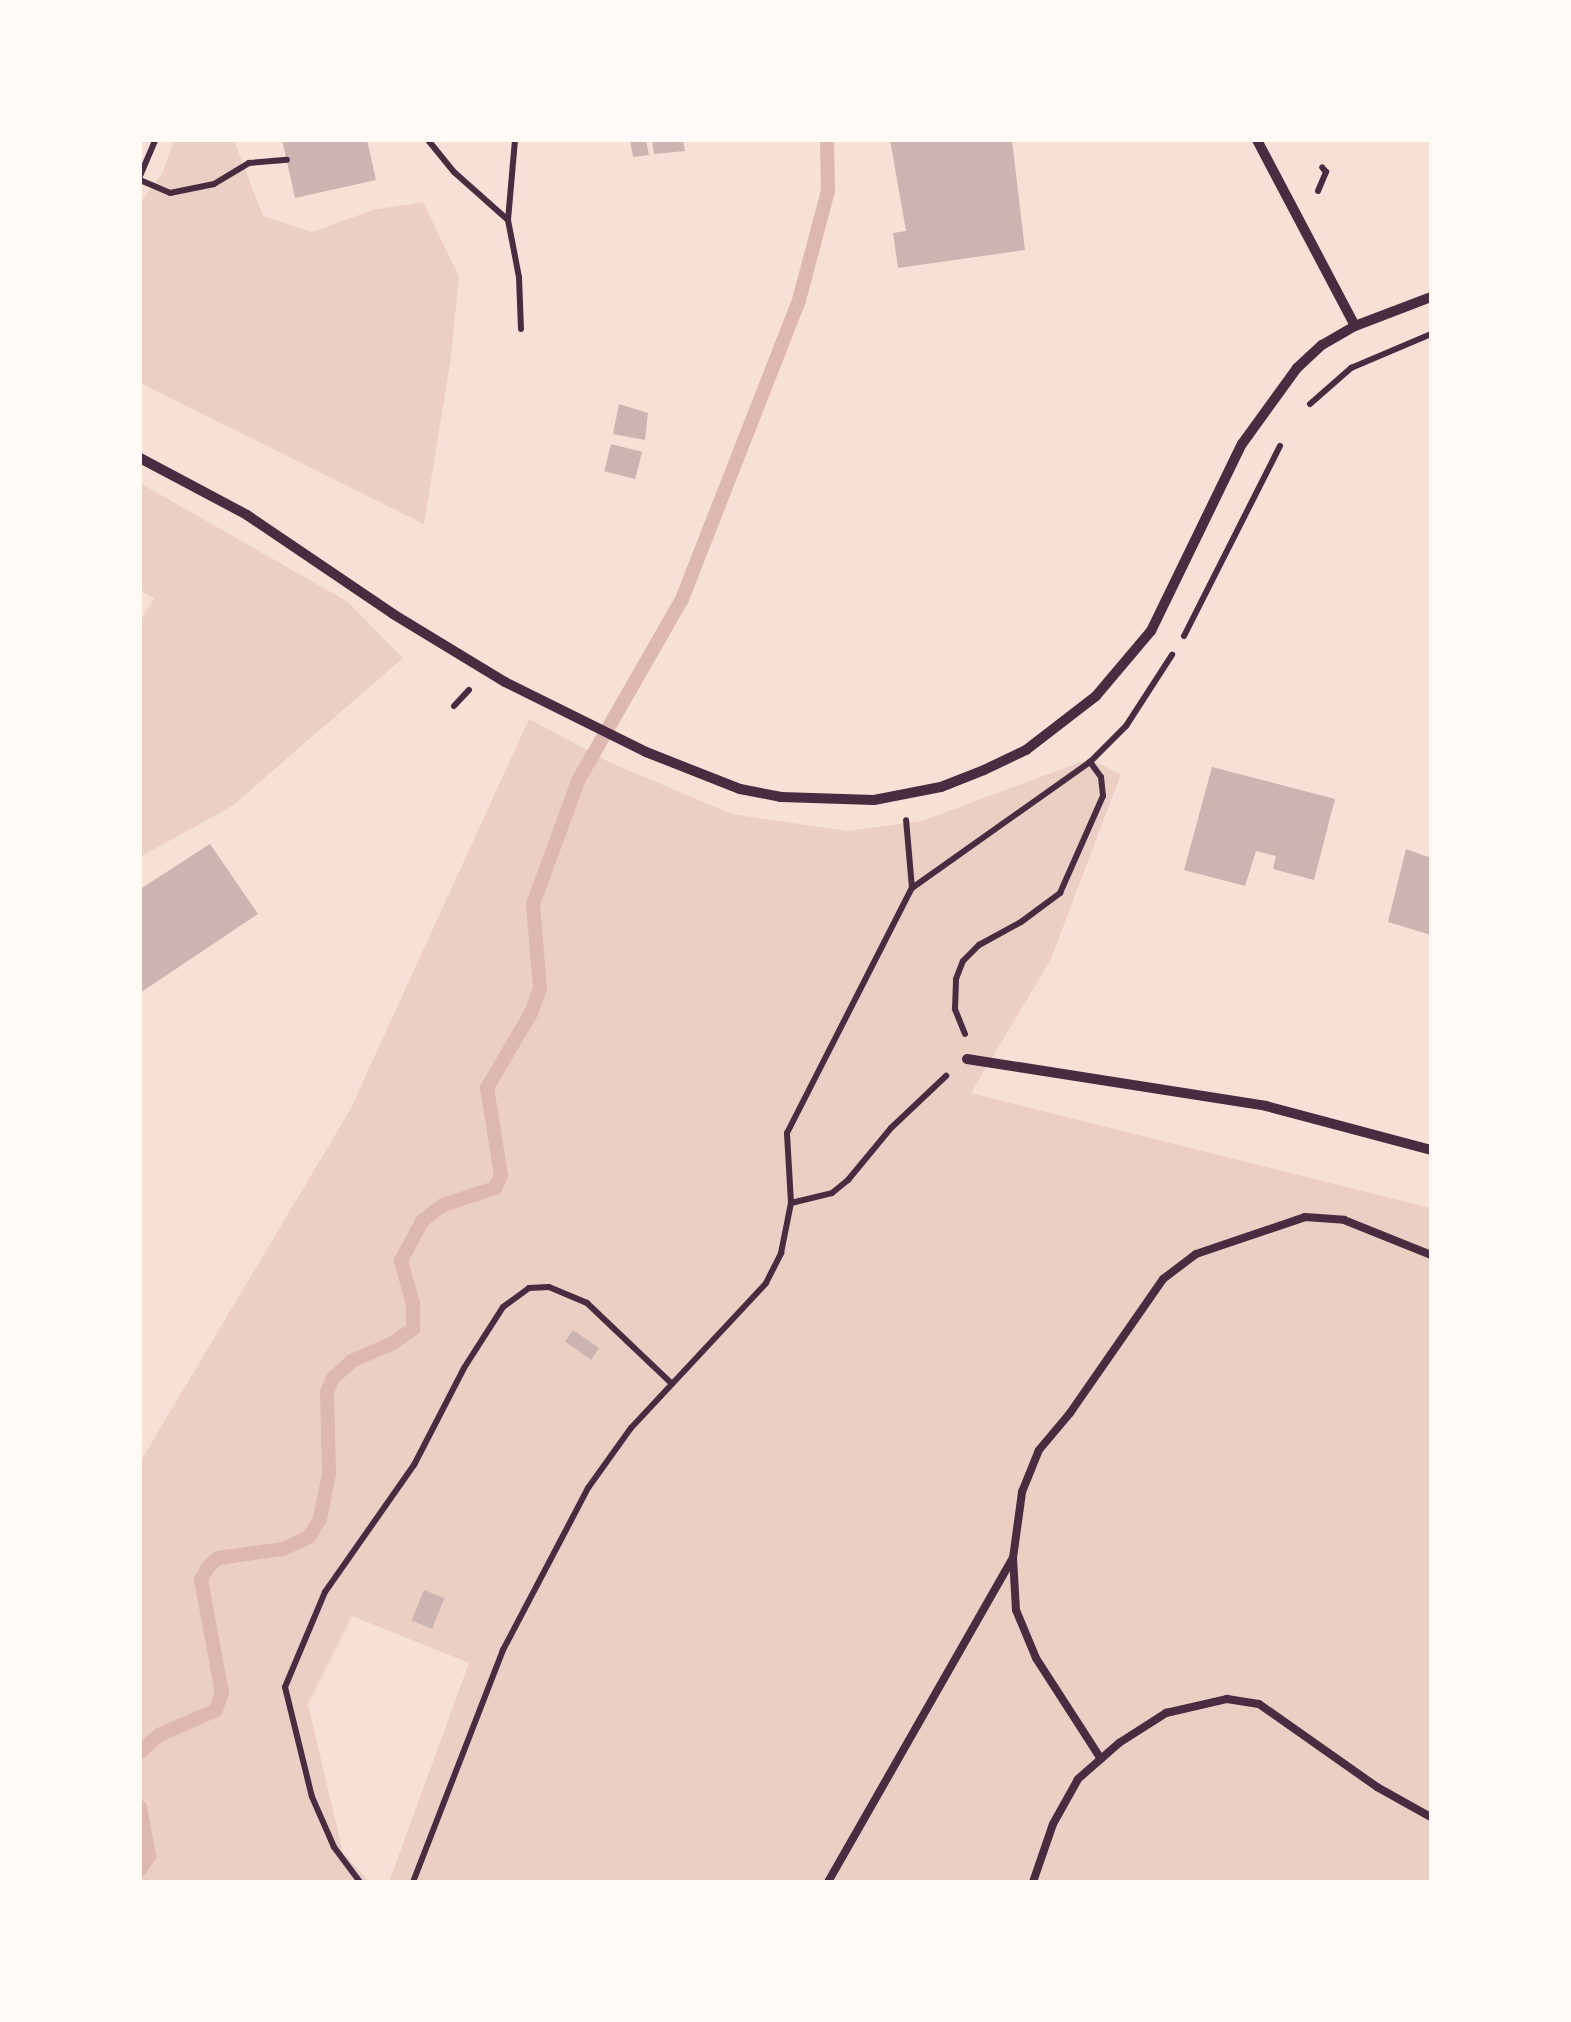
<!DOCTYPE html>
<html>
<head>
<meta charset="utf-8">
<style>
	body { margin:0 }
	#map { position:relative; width:1571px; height:2022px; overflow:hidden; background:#f7e1d7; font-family:"Asap Condensed",sans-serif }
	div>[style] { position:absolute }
	.green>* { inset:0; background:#ebcfc5 }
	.stream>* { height:14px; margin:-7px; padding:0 7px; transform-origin:7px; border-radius:7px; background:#dcb8b0 }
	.building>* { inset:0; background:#ccb4b1; transform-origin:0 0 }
	.path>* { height:6px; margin:-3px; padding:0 3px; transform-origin:3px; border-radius:3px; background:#4a2c40 }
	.service>* { height:8px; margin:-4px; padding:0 4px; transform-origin:4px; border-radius:4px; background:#4a2c40 }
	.minor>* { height:10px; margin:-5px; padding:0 5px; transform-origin:5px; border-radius:5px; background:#4a2c40 }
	span { translate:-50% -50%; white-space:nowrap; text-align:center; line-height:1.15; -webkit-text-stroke:9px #fffaf5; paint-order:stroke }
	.frame { position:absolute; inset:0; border:142px solid #fffaf5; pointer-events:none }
</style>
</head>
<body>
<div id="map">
	<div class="green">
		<i style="clip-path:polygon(174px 140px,234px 140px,263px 216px,312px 232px,373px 210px,423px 202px,459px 277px,451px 357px,424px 524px,140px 383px,140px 203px,163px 172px)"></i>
		<i style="clip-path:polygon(140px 483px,348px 602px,403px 658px,232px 806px,140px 857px,140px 620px,154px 599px,140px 590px)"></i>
		<i style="clip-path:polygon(529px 719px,611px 763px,732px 814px,848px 831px,922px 821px,1089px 759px,1121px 774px,1051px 959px,971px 1093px,1431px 1208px,1431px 1882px,389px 1882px,469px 1663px,352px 1616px,308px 1704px,343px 1853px,370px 1882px,140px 1882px,140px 1462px,350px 1110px)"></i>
	</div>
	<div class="stream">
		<i style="left:140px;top:1752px;width:25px;rotate:-42deg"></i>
		<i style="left:159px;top:1735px;width:62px;rotate:-23.7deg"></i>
		<i style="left:216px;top:1710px;width:18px;rotate:-71deg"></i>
		<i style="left:222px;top:1693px;width:115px;rotate:-100.5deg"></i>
		<i style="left:201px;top:1580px;width:15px;rotate:-62deg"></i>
		<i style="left:208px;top:1567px;width:13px;rotate:-42deg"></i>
		<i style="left:218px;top:1558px;width:66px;rotate:-7.9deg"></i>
		<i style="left:283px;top:1549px;width:29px;rotate:-25deg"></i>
		<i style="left:309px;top:1537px;width:21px;rotate:-59deg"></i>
		<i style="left:320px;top:1519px;width:46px;rotate:-78.7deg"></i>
		<i style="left:329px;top:1474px;width:82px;rotate:-91.4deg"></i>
		<i style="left:327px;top:1392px;width:15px;rotate:-67deg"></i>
		<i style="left:333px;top:1378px;width:25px;rotate:-42deg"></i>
		<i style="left:352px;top:1361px;width:45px;rotate:-23.7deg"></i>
		<i style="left:393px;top:1343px;width:24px;rotate:-35deg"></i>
		<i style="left:413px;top:1329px;width:25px;rotate:-90deg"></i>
		<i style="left:413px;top:1304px;width:45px;rotate:-105.6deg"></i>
		<i style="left:401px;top:1261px;width:45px;rotate:-62.3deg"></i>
		<i style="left:422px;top:1221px;width:26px;rotate:-37deg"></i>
		<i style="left:443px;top:1205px;width:55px;rotate:-18.1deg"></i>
		<i style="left:495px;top:1188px;width:14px;rotate:-65deg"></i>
		<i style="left:501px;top:1175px;width:88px;rotate:-99.1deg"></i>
		<i style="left:487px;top:1088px;width:87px;rotate:-59.6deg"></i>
		<i style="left:531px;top:1013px;width:27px;rotate:-70deg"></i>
		<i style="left:540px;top:988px;width:84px;rotate:-94.8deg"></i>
		<i style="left:533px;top:904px;width:133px;rotate:-69.8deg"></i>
		<i style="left:579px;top:779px;width:207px;rotate:-60.2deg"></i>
		<i style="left:682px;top:599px;width:321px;rotate:-68.6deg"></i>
		<i style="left:799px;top:300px;width:113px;rotate:-75.1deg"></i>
		<i style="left:828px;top:191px;width:51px;rotate:-91.1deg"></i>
		<i style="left:140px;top:1807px;width:50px;rotate:79.6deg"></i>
		<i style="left:149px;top:1856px;width:17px;rotate:123deg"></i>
	</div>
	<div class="building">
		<i style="clip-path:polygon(282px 140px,367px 140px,376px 180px,295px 198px)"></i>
		<i style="clip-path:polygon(630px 140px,646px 140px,649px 155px,633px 157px)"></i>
		<i style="clip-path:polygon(652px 140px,683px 140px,685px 151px,654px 154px)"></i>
		<i style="clip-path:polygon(890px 140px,1012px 140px,1025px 250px,898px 268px,893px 233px,906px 231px)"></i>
		<i style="clip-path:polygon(619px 404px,648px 413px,645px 440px,613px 434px)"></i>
		<i style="left:611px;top:444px;width:32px;height:28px;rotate:14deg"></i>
		<i style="clip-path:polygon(1212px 767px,1335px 799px,1314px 880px,1273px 869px,1276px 856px,1256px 851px,1245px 886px,1184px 870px)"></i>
		<i style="clip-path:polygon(210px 844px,258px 914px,140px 993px,140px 889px)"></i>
		<i style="clip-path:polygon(1406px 849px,1431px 858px,1431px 935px,1388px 922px)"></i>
		<i style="left:573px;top:1330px;width:32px;height:14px;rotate:35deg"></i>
		<i style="left:424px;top:1590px;width:22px;height:33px;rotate:22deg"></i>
	</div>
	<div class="path">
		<i style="left:428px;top:140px;width:41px;rotate:50.9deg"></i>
		<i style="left:454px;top:172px;width:71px;rotate:41.6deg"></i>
		<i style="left:515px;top:140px;width:80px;rotate:95deg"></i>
		<i style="left:508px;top:220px;width:58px;rotate:79.1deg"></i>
		<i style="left:519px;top:277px;width:52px;rotate:87.8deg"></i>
		<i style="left:140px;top:176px;width:39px;rotate:-67deg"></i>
		<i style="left:140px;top:180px;width:33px;rotate:23deg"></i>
		<i style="left:170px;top:193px;width:45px;rotate:-11.6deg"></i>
		<i style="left:214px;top:184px;width:41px;rotate:-31deg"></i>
		<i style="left:249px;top:163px;width:38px;rotate:-5deg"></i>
		<i style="left:1318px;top:191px;width:21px;rotate:-67deg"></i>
		<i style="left:1326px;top:172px;width:6px;rotate:-129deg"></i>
		<i style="left:1310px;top:404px;width:55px;rotate:-41.3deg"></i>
		<i style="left:1351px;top:368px;width:87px;rotate:-23deg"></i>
		<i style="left:1184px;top:636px;width:213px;rotate:-63.2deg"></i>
		<i style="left:454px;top:706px;width:22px;rotate:-47deg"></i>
		<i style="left:912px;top:888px;width:218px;rotate:-35.3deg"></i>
		<i style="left:1090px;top:762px;width:51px;rotate:-45deg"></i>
		<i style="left:1126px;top:726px;width:85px;rotate:-57.1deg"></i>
		<i style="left:965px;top:1034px;width:27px;rotate:-112deg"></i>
		<i style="left:955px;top:1009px;width:30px;rotate:-88deg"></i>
		<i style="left:956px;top:979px;width:19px;rotate:-69deg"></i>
		<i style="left:963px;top:961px;width:23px;rotate:-45deg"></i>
		<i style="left:979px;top:945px;width:48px;rotate:-28.7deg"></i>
		<i style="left:1021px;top:922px;width:49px;rotate:-36.6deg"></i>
		<i style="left:1060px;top:893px;width:106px;rotate:-66.1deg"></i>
		<i style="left:1103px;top:796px;width:19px;rotate:-96deg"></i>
		<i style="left:1101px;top:777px;width:19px;rotate:-126deg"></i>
		<i style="left:791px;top:1203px;width:70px;rotate:-93.3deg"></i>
		<i style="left:787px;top:1133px;width:275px;rotate:-63deg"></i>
		<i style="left:912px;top:888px;width:68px;rotate:-95deg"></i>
		<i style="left:360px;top:1882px;width:44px;rotate:-126.6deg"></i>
		<i style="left:334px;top:1847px;width:55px;rotate:-113.7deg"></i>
		<i style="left:312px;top:1797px;width:113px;rotate:-103.8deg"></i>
		<i style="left:285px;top:1687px;width:103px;rotate:-67.2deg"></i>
		<i style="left:325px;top:1592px;width:155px;rotate:-55deg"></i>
		<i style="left:414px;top:1465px;width:109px;rotate:-62.7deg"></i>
		<i style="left:464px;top:1368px;width:72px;rotate:-57.4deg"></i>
		<i style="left:503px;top:1307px;width:32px;rotate:-36deg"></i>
		<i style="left:529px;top:1288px;width:20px;rotate:-3deg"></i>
		<i style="left:549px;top:1287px;width:41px;rotate:22.8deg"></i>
		<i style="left:587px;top:1303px;width:117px;rotate:43.6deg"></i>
		<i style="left:413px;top:1882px;width:249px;rotate:-68.8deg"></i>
		<i style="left:503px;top:1650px;width:183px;rotate:-62.3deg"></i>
		<i style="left:588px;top:1488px;width:74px;rotate:-54.4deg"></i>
		<i style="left:631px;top:1428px;width:198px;rotate:-47deg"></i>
		<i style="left:766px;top:1283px;width:34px;rotate:-63deg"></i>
		<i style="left:781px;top:1253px;width:51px;rotate:-78.7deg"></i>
		<i style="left:791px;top:1203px;width:42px;rotate:-13.7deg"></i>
		<i style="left:832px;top:1193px;width:21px;rotate:-39deg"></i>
		<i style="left:848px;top:1180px;width:67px;rotate:-50.4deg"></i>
		<i style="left:891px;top:1128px;width:76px;rotate:-43.4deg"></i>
	</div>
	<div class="service">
		<i style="left:1101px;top:1759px;width:120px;rotate:-122.8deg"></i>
		<i style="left:1036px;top:1658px;width:52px;rotate:-112.6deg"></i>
		<i style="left:1016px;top:1610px;width:52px;rotate:-93.3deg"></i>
		<i style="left:1013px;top:1558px;width:67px;rotate:-82.2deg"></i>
		<i style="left:1022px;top:1492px;width:45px;rotate:-68deg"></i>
		<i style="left:1039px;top:1450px;width:48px;rotate:-50deg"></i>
		<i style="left:1070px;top:1413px;width:163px;rotate:-55.2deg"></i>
		<i style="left:1163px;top:1279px;width:41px;rotate:-37.1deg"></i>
		<i style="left:1196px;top:1254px;width:115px;rotate:-18.7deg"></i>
		<i style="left:1305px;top:1217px;width:39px;rotate:4deg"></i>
		<i style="left:1344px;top:1220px;width:94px;rotate:21.9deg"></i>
		<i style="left:828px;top:1882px;width:373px;rotate:-60.3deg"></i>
		<i style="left:1033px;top:1882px;width:61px;rotate:-71deg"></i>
		<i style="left:1053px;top:1824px;width:51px;rotate:-60.9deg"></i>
		<i style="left:1078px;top:1779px;width:55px;rotate:-41.3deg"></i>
		<i style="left:1119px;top:1743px;width:56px;rotate:-32.6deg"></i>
		<i style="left:1166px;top:1713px;width:63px;rotate:-12.9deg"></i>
		<i style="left:1227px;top:1699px;width:32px;rotate:9deg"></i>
		<i style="left:1259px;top:1704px;width:144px;rotate:35.1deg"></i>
		<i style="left:1377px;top:1787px;width:62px;rotate:29.1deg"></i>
	</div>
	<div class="minor">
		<i style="left:1257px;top:140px;width:210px;rotate:62.2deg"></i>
		<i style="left:140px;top:458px;width:121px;rotate:28deg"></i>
		<i style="left:247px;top:515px;width:176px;rotate:34.1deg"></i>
		<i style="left:393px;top:614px;width:131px;rotate:31.3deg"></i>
		<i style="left:505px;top:682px;width:157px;rotate:26.4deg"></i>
		<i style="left:646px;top:752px;width:101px;rotate:21.5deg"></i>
		<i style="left:740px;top:789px;width:42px;rotate:11deg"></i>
		<i style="left:781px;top:797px;width:93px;rotate:1.8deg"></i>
		<i style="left:874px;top:800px;width:68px;rotate:-11deg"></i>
		<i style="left:941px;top:787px;width:46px;rotate:-21.6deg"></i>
		<i style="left:984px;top:770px;width:47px;rotate:-25.5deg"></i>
		<i style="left:1026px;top:750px;width:88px;rotate:-37.6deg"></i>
		<i style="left:1096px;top:696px;width:85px;rotate:-49.8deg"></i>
		<i style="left:1151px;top:631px;width:208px;rotate:-64.1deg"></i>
		<i style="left:1242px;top:444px;width:94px;rotate:-54.1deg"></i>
		<i style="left:1297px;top:368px;width:34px;rotate:-43deg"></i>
		<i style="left:1322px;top:345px;width:38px;rotate:-30deg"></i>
		<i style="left:1355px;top:326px;width:81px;rotate:-20.9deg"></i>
		<i style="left:967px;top:1059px;width:303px;rotate:8.9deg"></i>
		<i style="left:1266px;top:1106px;width:171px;rotate:14.9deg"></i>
	</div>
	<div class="frame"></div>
</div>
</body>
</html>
